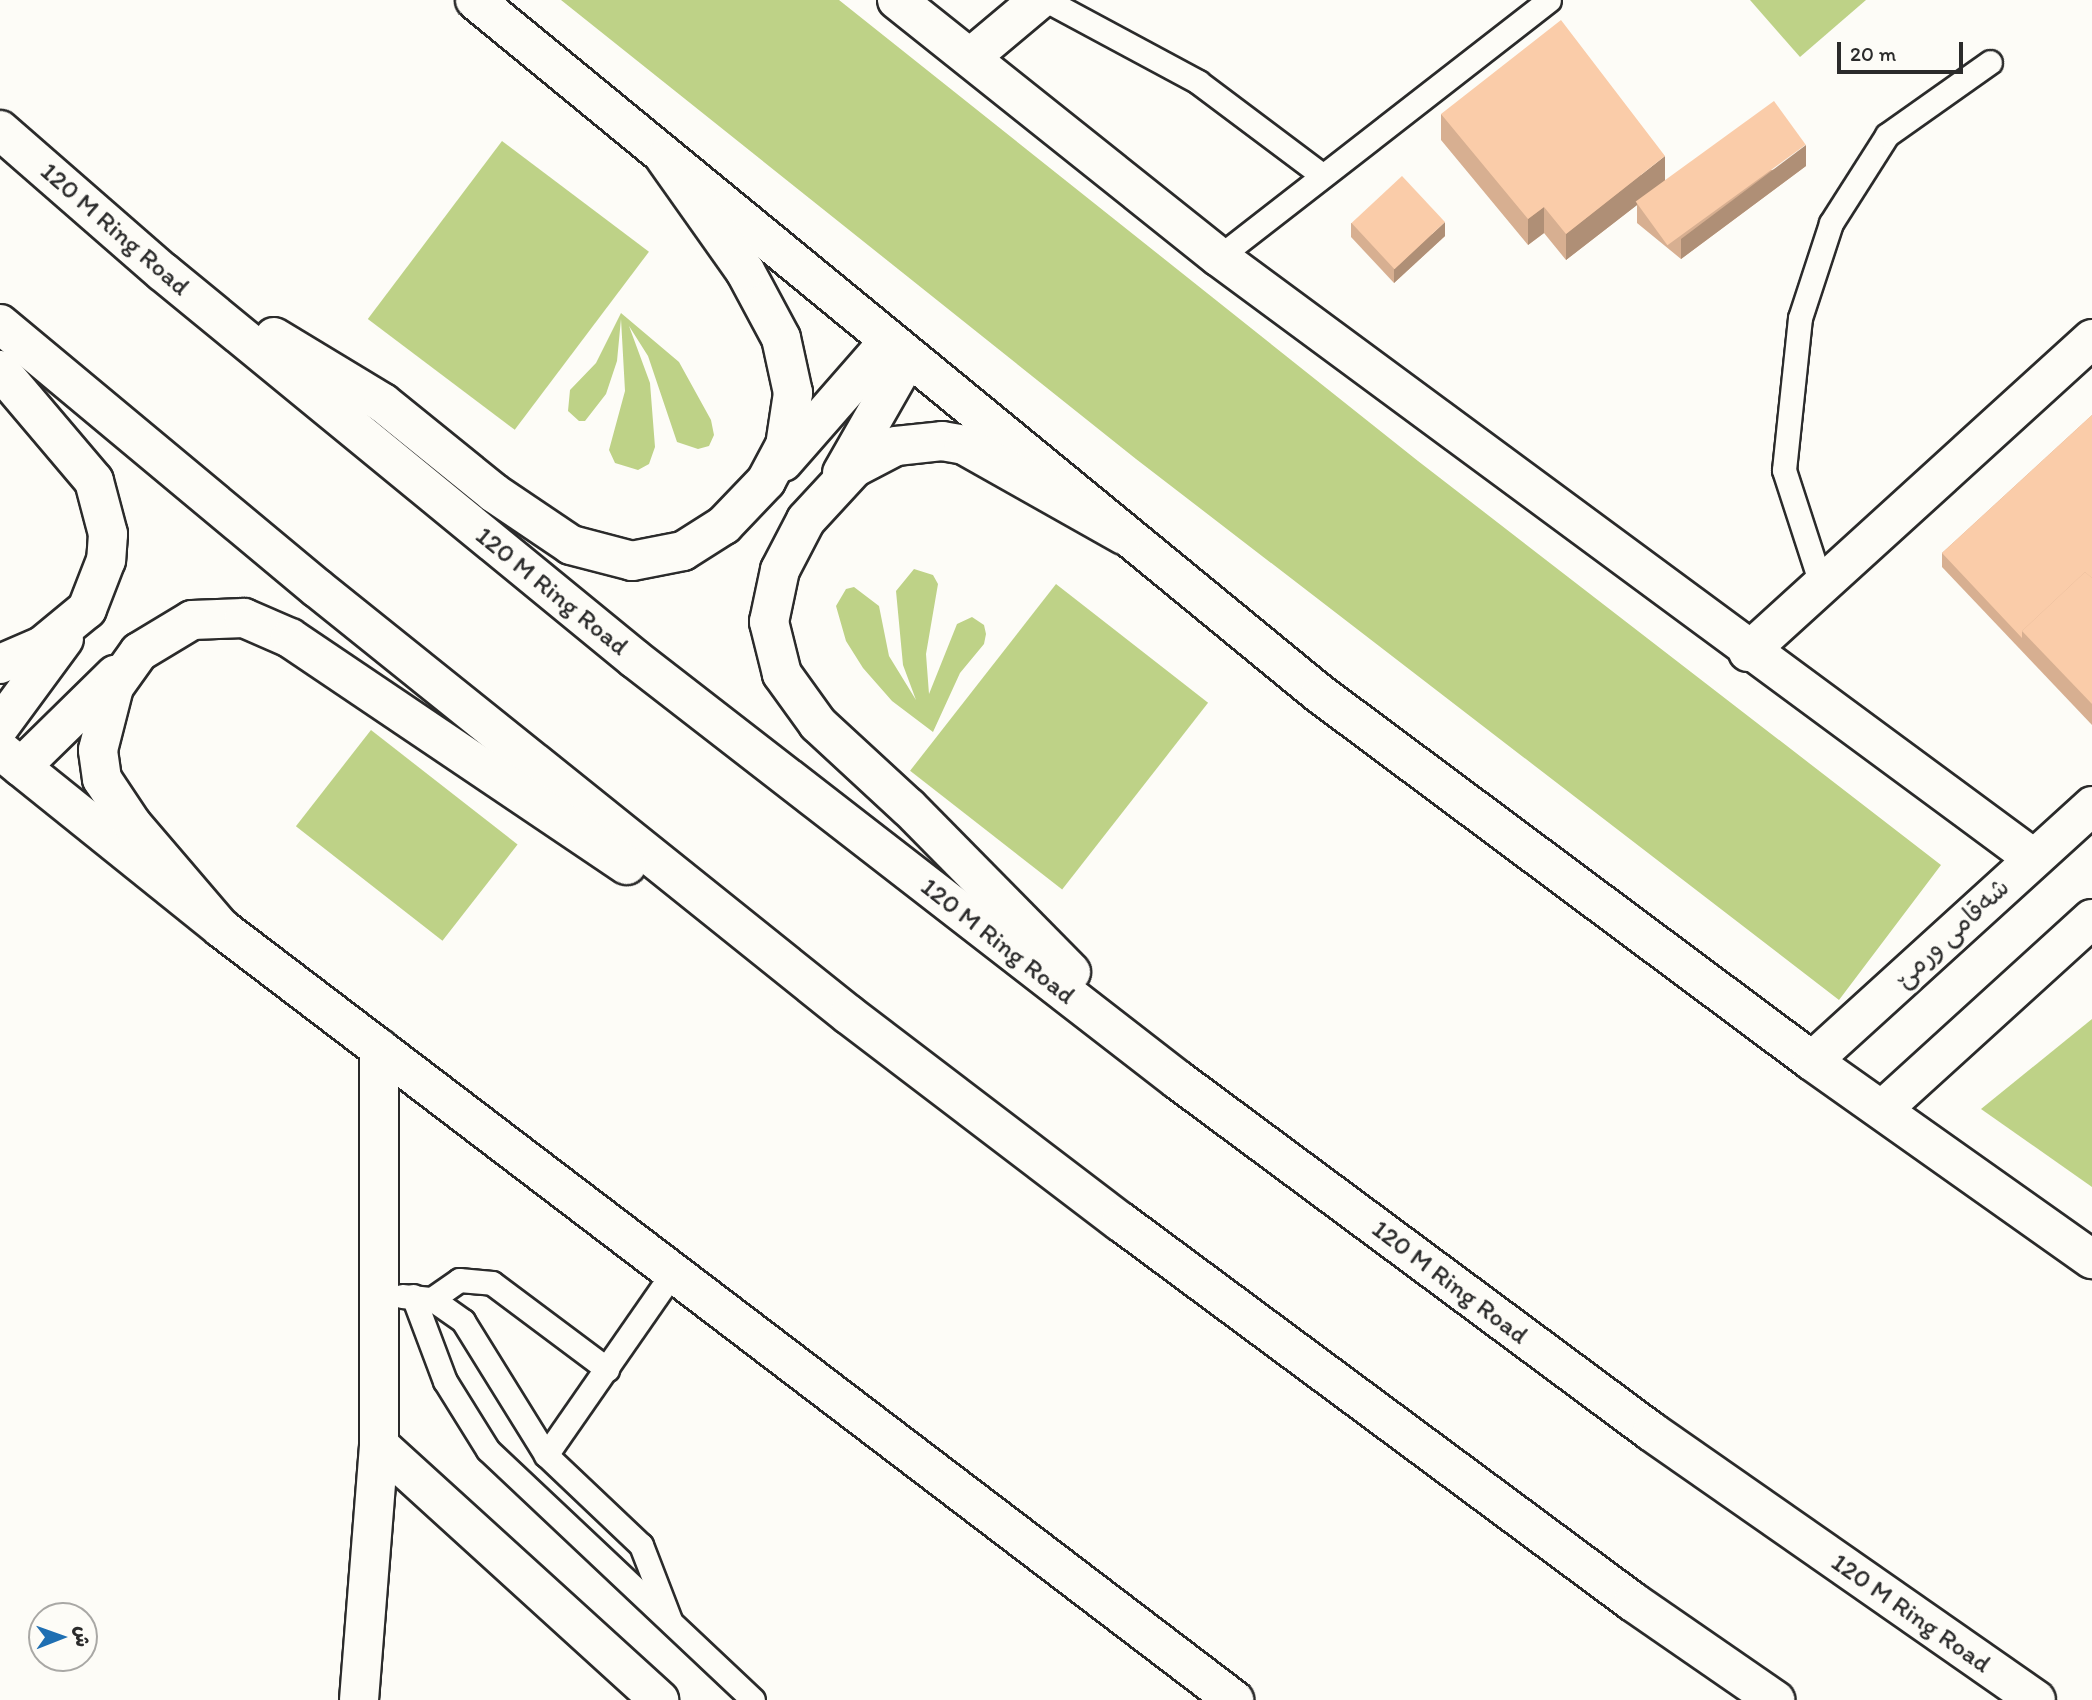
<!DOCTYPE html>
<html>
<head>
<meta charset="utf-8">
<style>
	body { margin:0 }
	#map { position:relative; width:2092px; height:1700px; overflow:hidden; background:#fdfcf7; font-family:Itim,"Playpen Sans Arabic",sans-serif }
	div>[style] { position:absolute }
	.green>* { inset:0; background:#bed287; transform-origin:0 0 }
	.roads { filter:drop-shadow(2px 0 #2b2b2b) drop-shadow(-2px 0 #2b2b2b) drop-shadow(0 2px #2b2b2b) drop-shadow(0 -2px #2b2b2b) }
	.lane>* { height:23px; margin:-11.5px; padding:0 11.5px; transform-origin:11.5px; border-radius:11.5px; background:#fdfcf7 }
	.street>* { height:38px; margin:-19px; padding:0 19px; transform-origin:19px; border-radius:19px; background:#fdfcf7 }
	.secondary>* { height:38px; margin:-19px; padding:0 19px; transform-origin:19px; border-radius:19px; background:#fdfcf7 }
	.highway>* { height:38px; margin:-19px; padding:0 19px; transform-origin:19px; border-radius:19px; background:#fdfcf7 }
	.wall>* { inset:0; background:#d7af91 }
	.shaded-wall>* { inset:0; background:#af8f76 }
	.building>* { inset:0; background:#facca9; transform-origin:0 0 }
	span { translate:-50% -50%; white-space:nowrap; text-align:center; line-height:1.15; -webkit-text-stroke:6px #fdfcf7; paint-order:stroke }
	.street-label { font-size:26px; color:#2b2b2b }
	.north { position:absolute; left:28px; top:1602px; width:70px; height:70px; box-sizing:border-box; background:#fdfcf7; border:2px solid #a9a8a5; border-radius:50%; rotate:89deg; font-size:19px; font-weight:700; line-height:28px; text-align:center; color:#2b2b2b }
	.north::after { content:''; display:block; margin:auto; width:24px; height:32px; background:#1f6fb2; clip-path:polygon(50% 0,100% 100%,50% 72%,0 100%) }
	.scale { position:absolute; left:1837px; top:42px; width:126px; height:32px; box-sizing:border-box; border:4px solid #2b2b2b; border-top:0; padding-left:9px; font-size:21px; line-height:24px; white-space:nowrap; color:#2b2b2b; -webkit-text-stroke:5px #fdfcf7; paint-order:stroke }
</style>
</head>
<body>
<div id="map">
	<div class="green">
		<i style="clip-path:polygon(561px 0,839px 0,1418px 461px,1941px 865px,1839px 1000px,1136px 459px)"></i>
		<i style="clip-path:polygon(1750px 0,1866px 0,1800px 57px)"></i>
		<i style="left:502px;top:141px;width:184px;height:223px;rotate:37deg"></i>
		<i style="clip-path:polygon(621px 313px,679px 362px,711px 420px,714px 435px,709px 446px,698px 449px,677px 442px,648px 356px,629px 326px,650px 383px,655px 447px,649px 464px,638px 470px,615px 463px,609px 450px,625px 391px,621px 319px,617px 361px,606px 394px,585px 421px,579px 421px,568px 411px,570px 390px,596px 363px)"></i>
		<i style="clip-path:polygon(914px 569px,933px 575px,938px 584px,926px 654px,929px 694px,957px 624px,972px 617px,984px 625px,986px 634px,984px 644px,960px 673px,933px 732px,892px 701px,863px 668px,846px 641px,836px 606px,846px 589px,854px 587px,879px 606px,889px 656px,916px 700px,903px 665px,896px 591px)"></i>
		<i style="left:1056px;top:584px;width:193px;height:237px;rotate:38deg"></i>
		<i style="left:371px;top:730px;width:186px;height:122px;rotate:38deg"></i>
		<i style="clip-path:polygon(2092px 1019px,2092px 1187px,1981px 1109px)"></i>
	</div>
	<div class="roads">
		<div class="lane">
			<i style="left:1046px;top:0;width:173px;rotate:28.3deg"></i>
			<i style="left:1198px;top:82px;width:156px;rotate:36.9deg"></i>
			<i style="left:1219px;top:257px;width:418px;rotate:-37.9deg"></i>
			<i style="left:1822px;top:587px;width:123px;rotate:-108deg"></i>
			<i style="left:1784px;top:470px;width:153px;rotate:-84deg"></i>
			<i style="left:1800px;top:318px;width:100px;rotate:-71.9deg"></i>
			<i style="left:1831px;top:223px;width:104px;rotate:-57.5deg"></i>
			<i style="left:1887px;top:135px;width:126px;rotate:-35.3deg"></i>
			<i style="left:402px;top:1296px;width:30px;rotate:6deg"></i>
			<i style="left:432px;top:1299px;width:38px;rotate:35deg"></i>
			<i style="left:463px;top:1321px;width:158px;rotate:58.2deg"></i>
			<i style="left:546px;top:1455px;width:131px;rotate:43.5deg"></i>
			<i style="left:641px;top:1545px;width:80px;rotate:68.9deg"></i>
			<i style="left:413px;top:1296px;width:91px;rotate:69.4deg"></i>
			<i style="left:445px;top:1381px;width:81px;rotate:58.1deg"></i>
			<i style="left:488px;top:1450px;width:364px;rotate:43.3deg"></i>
			<i style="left:432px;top:1299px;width:33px;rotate:-35deg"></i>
			<i style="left:459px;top:1280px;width:33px;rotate:5deg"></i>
			<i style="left:492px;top:1283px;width:144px;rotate:36.8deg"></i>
			<i style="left:546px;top:1455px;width:223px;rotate:-55.2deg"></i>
		</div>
		<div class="street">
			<i style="left:897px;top:0;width:412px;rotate:38.6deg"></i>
			<i style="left:1219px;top:257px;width:1012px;rotate:36.44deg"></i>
			<i style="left:971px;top:57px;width:89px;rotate:-40deg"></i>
			<i style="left:1748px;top:652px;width:465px;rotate:-42.3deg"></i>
			<i style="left:379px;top:1445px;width:379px;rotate:42.3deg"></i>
			<i style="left:359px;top:1700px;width:256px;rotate:-85.5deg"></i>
			<i style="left:379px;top:1445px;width:397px;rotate:-90deg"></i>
		</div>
		<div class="secondary">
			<i style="left:475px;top:0;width:1093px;rotate:39.4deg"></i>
			<i style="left:1320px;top:694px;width:614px;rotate:36.72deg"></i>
			<i style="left:1812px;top:1061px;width:343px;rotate:35.3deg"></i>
			<i style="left:0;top:750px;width:284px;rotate:38.8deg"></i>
			<i style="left:221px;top:928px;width:1274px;rotate:37.31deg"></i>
			<i style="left:1812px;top:1061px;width:379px;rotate:-42.3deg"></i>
			<i style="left:1884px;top:1108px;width:281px;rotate:-42.3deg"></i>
		</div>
		<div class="highway">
			<i style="left:0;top:130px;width:216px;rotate:41.1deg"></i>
			<i style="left:163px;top:272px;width:610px;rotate:39.35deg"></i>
			<i style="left:635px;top:659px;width:687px;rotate:37.79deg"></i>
			<i style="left:1178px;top:1080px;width:590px;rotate:36.6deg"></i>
			<i style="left:1652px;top:1432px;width:468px;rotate:34.9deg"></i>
			<i style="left:0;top:324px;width:413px;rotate:39.8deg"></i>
			<i style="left:317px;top:588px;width:682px;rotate:38.75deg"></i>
			<i style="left:849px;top:1015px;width:342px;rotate:37.3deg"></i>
			<i style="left:1121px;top:1222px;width:638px;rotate:36.58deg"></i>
			<i style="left:1633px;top:1602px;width:173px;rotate:34.6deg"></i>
			<i style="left:274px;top:337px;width:127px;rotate:31.2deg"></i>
			<i style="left:383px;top:403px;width:143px;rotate:39deg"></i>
			<i style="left:494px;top:493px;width:93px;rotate:34deg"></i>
			<i style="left:571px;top:545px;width:63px;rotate:14.7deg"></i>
			<i style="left:632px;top:561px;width:52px;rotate:-11.1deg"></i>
			<i style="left:683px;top:551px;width:49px;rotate:-32.4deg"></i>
			<i style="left:724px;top:525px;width:61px;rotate:-46.3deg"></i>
			<i style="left:766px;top:481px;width:40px;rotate:-62deg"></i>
			<i style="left:785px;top:446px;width:54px;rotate:-81.4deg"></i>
			<i style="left:793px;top:393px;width:56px;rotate:-102.3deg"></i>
			<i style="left:781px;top:338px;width:76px;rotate:-118.2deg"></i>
			<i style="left:745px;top:271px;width:138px;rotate:-125.3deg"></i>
			<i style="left:0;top:370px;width:145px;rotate:49.7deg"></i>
			<i style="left:94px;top:481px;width:55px;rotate:75.2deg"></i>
			<i style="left:108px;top:534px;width:26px;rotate:94deg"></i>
			<i style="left:106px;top:560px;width:53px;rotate:111.2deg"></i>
			<i style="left:87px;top:609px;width:58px;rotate:140.6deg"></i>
			<i style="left:42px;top:646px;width:46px;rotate:156.8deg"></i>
			<i style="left:783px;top:462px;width:158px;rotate:-48.8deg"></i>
			<i style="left:842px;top:473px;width:131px;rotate:-60.3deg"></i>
			<i style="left:0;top:726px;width:108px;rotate:-53.7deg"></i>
			<i style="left:21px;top:767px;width:132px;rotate:-44.4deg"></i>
			<i style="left:221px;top:928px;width:137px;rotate:-130.6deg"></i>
			<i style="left:132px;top:824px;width:54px;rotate:-123.7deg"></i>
			<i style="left:102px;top:779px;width:29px;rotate:-98deg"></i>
			<i style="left:98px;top:750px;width:65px;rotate:-75.7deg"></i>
			<i style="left:114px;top:687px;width:43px;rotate:-54.5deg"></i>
			<i style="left:139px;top:652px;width:62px;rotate:-31.1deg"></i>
			<i style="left:192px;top:620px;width:52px;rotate:-2.2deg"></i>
			<i style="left:244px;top:618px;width:50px;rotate:23.5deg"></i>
			<i style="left:290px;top:638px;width:406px;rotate:34deg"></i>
			<i style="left:1071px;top:972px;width:231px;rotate:-134.6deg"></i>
			<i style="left:909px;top:808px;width:124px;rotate:-137.3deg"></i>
			<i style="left:818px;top:724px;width:62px;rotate:-125.8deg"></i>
			<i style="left:782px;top:674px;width:54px;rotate:-104deg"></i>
			<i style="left:769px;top:622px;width:53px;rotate:-78.1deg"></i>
			<i style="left:780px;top:570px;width:56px;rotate:-62.5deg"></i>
			<i style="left:806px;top:520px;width:71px;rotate:-47.3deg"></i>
			<i style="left:854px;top:468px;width:47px;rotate:-27.6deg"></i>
			<i style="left:896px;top:446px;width:46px;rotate:-6.2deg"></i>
			<i style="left:942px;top:441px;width:22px;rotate:10deg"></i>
			<i style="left:964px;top:445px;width:184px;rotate:29.4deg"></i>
		</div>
	</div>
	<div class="wall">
		<i style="clip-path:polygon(1441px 114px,1665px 182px,1806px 166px,1681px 259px,1637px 223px,1637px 205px,1566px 260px,1544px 233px,1528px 245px,1441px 140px)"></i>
		<i style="clip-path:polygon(1351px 223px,1445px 236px,1394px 283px,1351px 237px)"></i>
		<i style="clip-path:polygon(2092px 415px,2092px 725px,1942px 567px,1942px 553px)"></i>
	</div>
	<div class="shaded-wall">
		<i style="clip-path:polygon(1806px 145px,1806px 166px,1681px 259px,1681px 239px)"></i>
		<i style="clip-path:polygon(1665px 156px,1665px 182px,1637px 203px,1637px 205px,1566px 260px,1566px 234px)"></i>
		<i style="clip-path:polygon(1544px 207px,1544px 233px,1528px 245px,1528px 219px)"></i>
		<i style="clip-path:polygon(1445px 222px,1445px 236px,1394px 283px,1394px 269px)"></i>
	</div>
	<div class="building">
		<i style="clip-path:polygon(1561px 20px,1665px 156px,1566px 234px,1544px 207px,1528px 219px,1441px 114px)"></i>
		<i style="left:1774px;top:101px;width:54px;height:171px;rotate:54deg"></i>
		<i style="left:1402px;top:176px;width:63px;height:69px;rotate:47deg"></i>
		<i style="clip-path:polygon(2092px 415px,2092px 578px,2085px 572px,2022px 631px,2022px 638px,1942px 553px)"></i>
		<i style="clip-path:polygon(2085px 572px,2092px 578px,2092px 704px,2022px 631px)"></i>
	</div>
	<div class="street-label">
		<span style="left:115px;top:229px;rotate:41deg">120 M Ring Road</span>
		<span style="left:552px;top:591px;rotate:39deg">120 M Ring Road</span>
		<span style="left:1952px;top:933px;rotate:-43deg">شەقامی ورمێ</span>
		<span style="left:998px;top:941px;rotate:38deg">120 M Ring Road</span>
		<span style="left:1450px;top:1282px;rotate:37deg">120 M Ring Road</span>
		<span style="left:1911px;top:1613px;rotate:35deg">120 M Ring Road</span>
	</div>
	<div class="north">ش</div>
	<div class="scale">20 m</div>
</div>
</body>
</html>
